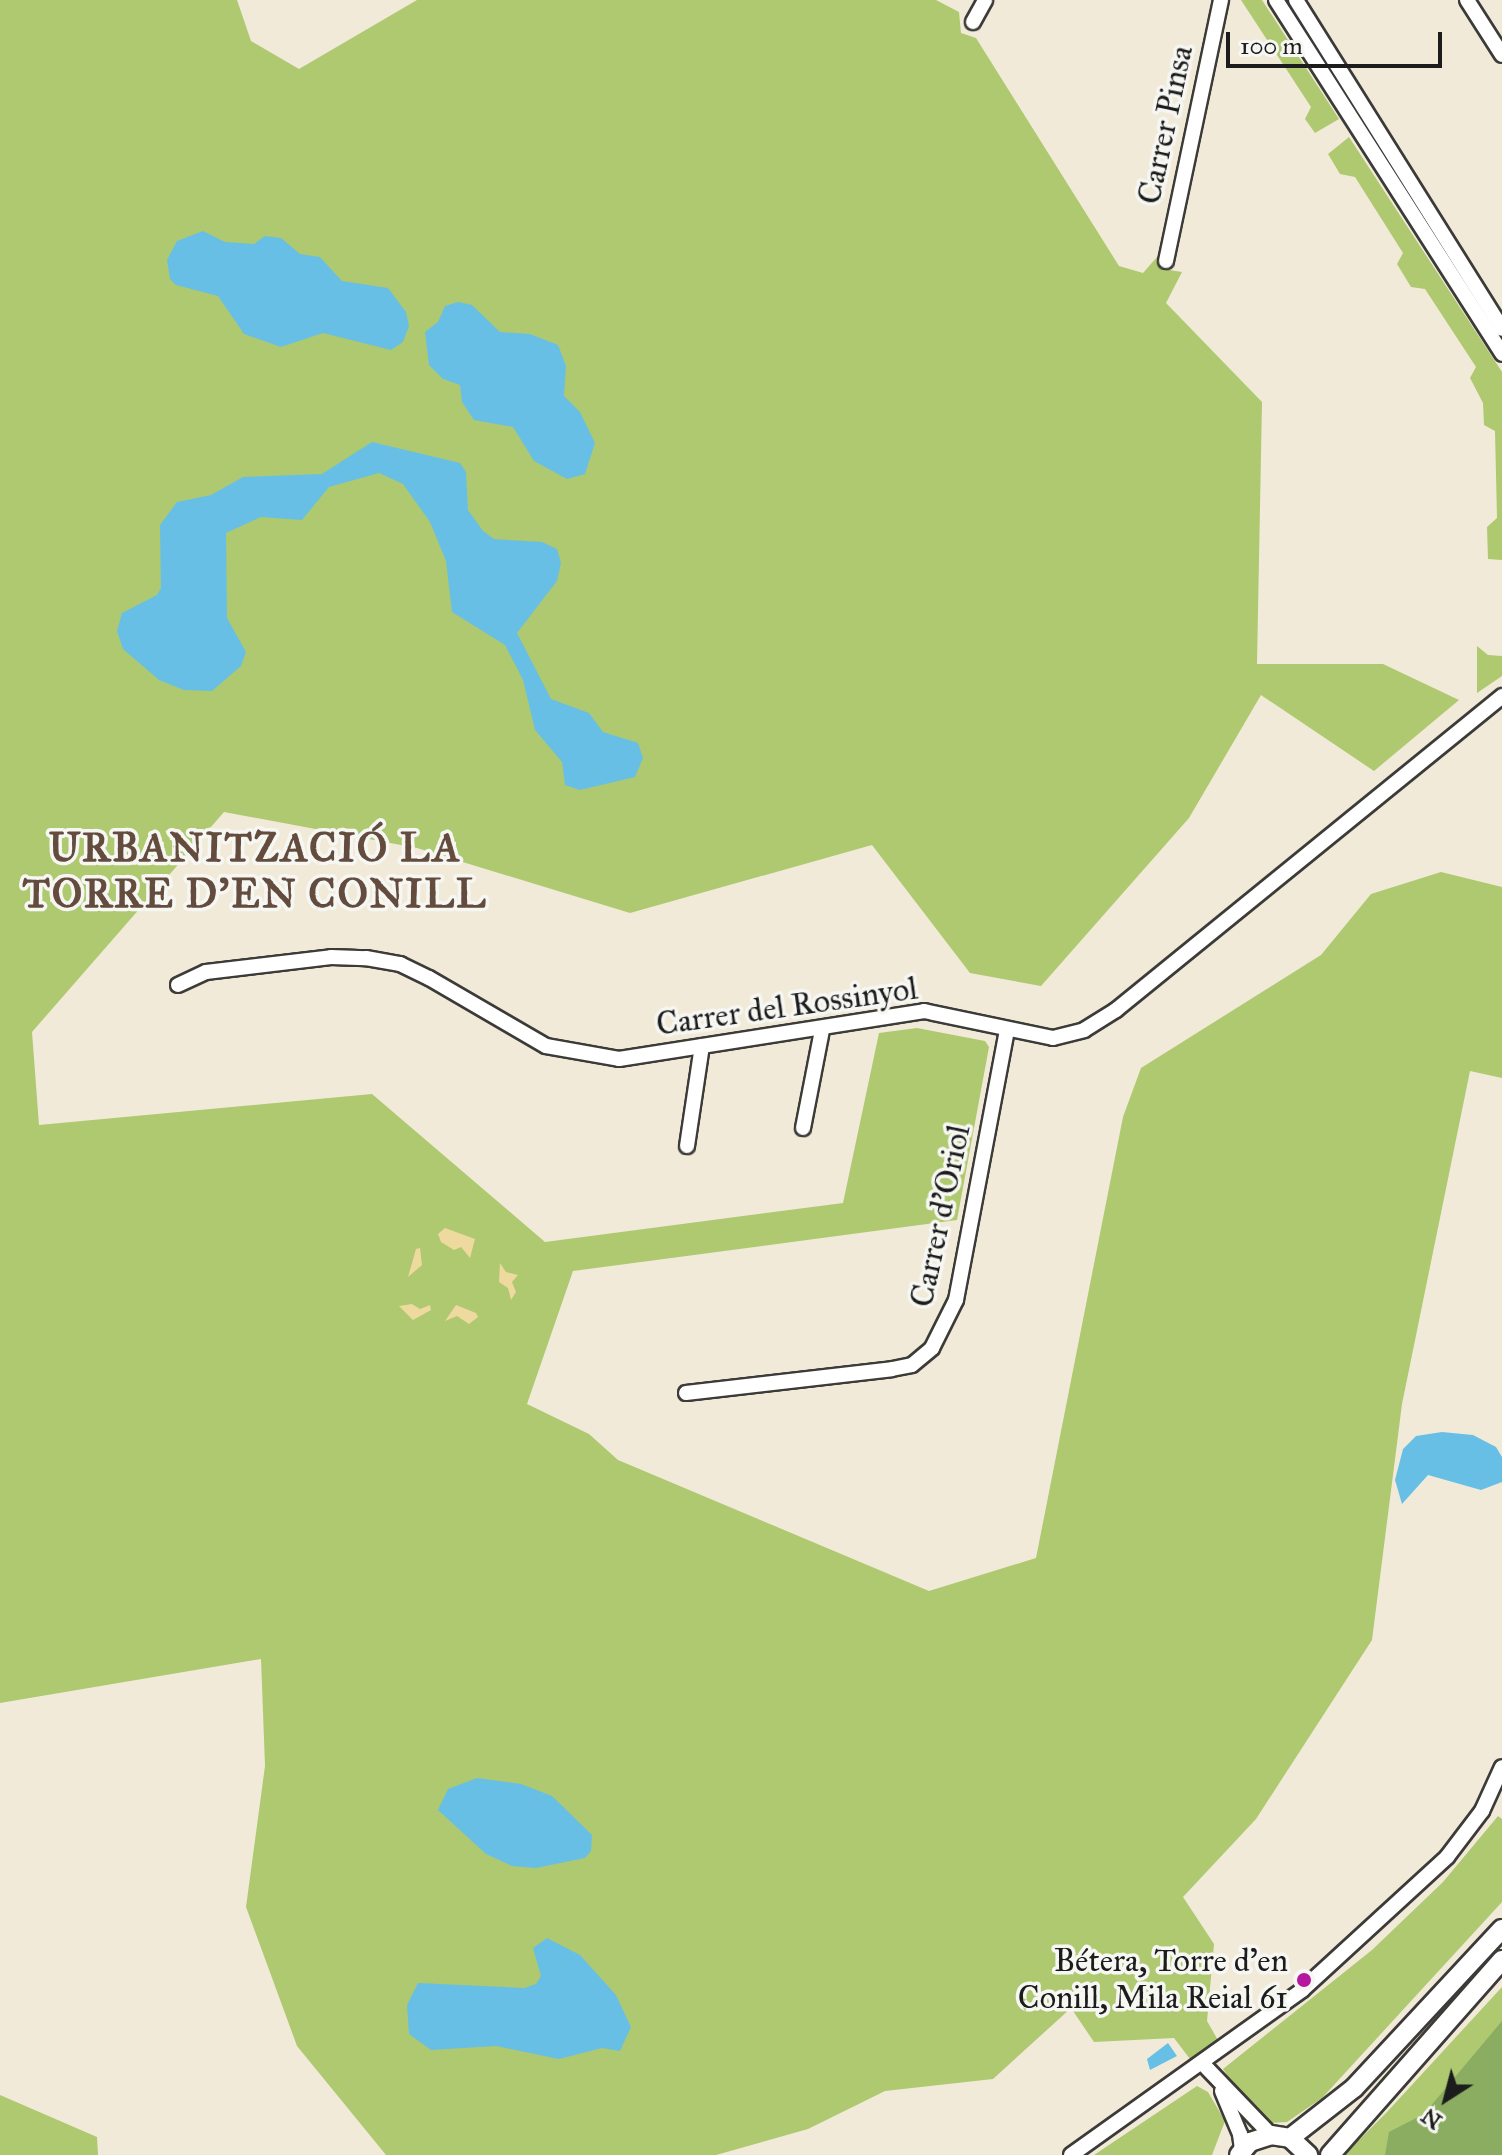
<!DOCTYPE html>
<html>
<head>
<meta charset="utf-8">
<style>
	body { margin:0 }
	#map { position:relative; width:1502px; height:2155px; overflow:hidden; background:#f1ead8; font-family:"IM FELL Great Primer",serif }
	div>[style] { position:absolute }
	.green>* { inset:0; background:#aec96f }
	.forest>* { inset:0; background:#8aad62 }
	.sand>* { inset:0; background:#eeda9e }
	.water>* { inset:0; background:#68bfe5 }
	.roads { filter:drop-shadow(2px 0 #3c3b38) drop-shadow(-2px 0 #3c3b38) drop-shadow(0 2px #3c3b38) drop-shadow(0 -2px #3c3b38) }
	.minor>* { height:14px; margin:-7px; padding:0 7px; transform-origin:7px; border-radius:7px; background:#fff }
	.major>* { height:18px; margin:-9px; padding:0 9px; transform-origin:9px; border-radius:9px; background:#fff }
	.dots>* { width:22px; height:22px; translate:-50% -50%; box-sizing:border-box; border:4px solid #f6f6f2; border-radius:50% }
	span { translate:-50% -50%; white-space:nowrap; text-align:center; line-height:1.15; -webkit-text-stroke:7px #f6f6f2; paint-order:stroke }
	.street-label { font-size:32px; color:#1c1c1c }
	.poi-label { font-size:32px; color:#1c1c1c }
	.right { translate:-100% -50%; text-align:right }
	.district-label { font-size:40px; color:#634b3e; font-weight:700; letter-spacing:2px }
	.north { position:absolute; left:1406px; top:2059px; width:80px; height:80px; -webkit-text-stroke:6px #f6f6f2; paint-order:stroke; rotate:216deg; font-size:22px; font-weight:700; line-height:32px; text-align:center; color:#1c1c1c }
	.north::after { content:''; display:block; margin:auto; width:28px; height:36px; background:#1c1c1c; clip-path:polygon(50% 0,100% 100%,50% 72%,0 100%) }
	.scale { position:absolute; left:1226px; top:32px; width:216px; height:36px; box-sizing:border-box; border:4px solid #1c1c1c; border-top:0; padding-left:10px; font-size:24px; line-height:28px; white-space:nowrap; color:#1c1c1c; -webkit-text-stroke:6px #f6f6f2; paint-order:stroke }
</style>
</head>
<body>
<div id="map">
	<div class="green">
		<i style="clip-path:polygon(0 0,237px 0,251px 41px,299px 69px,417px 0,936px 0,959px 12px,961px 33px,976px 38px,1119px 266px,1143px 273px,1157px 257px,1163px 269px,1182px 272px,1166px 303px,1262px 402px,1257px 664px,1383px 664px,1459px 700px,1374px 771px,1261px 695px,1189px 818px,1041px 986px,970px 973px,872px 845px,630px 913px,417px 848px,224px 812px,32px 1032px,39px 1125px,372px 1094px,545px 1242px,843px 1203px,879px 1033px,917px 1028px,985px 1041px,989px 1047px,957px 1220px,573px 1271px,527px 1404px,589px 1434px,618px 1460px,929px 1591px,1036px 1558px,1123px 1117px,1141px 1068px,1321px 955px,1371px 894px,1441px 872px,1502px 887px,1502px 1078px,1470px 1071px,1402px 1404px,1372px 1640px,1256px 1819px,1183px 1897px,1214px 1944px,1207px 2021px,1219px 2042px,1190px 2059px,1174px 2038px,1094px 2042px,1071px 2008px,993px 2079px,885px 2091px,808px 2129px,716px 2155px,386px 2155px,297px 2046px,246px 1907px,265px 1766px,261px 1659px,0 1703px)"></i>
		<i style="clip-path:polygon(1241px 0,1262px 0,1339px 119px,1315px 133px,1305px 119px,1311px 107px)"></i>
		<i style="clip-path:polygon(1281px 0,1289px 0,1502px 336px,1502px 345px)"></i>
		<i style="clip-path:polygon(1349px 137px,1502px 372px,1502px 560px,1488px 559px,1487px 527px,1497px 518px,1495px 431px,1484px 425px,1483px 403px,1470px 378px,1476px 367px,1425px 289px,1411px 287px,1397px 264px,1403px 253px,1355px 177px,1340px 174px,1328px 154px)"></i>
		<i style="clip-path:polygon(1477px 646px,1488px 655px,1502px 656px,1502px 676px,1477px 693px)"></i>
		<i style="clip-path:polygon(1498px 1816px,1502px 1819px,1502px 1902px,1322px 2098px,1287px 2122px,1268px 2123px,1253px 2114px,1223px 2069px,1372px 1950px,1443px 1882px)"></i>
		<i style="clip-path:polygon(1502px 1987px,1502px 2155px,1344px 2155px,1387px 2112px)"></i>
		<i style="clip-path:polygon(1197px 2086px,1208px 2092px,1225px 2121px,1212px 2155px,1094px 2155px)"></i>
		<i style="clip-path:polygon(0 2095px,97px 2137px,98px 2155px,0 2155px)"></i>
	</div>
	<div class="forest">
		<i style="clip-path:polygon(1502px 2021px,1502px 2155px,1385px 2155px,1389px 2132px,1424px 2114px)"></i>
	</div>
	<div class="sand">
		<i style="clip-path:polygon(445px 1228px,475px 1239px,470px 1258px,461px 1247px,454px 1250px,441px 1242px,438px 1234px)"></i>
		<i style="clip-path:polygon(420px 1248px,422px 1265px,408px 1277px,416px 1249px)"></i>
		<i style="clip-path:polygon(500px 1263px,506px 1272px,518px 1275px,512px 1282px,516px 1292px,511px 1300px,508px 1288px,499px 1282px)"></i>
		<i style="clip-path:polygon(412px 1304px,420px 1309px,430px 1305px,431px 1310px,413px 1320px,399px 1306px)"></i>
		<i style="clip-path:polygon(456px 1305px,476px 1313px,478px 1317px,469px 1324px,457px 1316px,445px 1321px)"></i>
	</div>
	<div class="water">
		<i style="clip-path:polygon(203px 231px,225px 242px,254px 244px,265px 236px,281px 238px,300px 254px,320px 257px,342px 281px,388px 288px,406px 312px,409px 326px,403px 342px,391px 350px,323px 333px,281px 347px,244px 334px,218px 296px,176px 285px,170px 279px,167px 260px,177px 241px)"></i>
		<i style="clip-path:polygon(458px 302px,472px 305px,500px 332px,530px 334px,558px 345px,566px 366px,564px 396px,580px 412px,595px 443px,585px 474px,567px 479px,534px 461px,513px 427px,474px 420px,462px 402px,460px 385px,443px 379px,429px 365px,425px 332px,438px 322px,445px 306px)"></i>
		<i style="clip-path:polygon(372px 442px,460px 463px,466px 472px,468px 510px,483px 531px,494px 539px,542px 542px,557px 549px,561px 563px,557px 581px,517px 633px,551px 699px,589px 713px,603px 732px,638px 743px,643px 758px,635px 777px,580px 790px,565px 785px,562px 762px,535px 730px,523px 680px,505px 645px,452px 612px,446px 561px,430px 522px,403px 484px,379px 473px,329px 487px,302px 520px,261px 517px,226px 533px,227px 618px,246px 652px,241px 666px,212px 691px,184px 690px,159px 680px,123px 649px,117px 631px,122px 613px,157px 595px,161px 588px,160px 525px,177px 502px,211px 495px,243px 477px,322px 474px)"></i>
		<i style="clip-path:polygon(1442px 1432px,1473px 1435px,1496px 1447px,1502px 1457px,1502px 1482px,1481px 1490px,1428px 1475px,1402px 1504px,1395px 1480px,1403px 1449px,1416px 1436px)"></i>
		<i style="clip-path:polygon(477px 1778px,521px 1784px,552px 1796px,592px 1835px,591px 1851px,585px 1858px,536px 1868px,512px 1866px,486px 1854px,438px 1810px,448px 1789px)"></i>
		<i style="clip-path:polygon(547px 1938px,580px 1955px,616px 1995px,631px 2027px,620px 2051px,602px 2048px,559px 2059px,496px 2046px,431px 2050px,409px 2034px,407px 2005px,418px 1983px,524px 1988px,536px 1984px,541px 1976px,533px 1948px)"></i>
		<i style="clip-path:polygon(1168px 2043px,1177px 2056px,1150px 2070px,1147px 2059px)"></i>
	</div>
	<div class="roads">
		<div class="minor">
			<i style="left:1276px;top:0;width:420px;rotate:57.4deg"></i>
			<i style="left:1296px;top:0;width:388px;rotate:57.9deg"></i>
			<i style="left:1467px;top:0;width:65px;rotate:57.5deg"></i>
			<i style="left:973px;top:22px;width:25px;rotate:-61deg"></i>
			<i style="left:1166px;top:261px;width:267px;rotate:-78.1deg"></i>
			<i style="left:178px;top:985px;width:31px;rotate:-25deg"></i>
			<i style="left:206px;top:972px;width:126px;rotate:-6.8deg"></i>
			<i style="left:331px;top:957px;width:35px;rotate:2deg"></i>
			<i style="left:366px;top:958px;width:35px;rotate:10deg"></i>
			<i style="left:400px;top:964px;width:32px;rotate:26deg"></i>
			<i style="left:429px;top:978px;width:135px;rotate:30.2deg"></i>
			<i style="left:546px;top:1046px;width:74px;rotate:10.1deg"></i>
			<i style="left:619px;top:1059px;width:309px;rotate:-8.9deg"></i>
			<i style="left:924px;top:1011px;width:132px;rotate:11.8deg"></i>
			<i style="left:1053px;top:1038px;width:32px;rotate:-14deg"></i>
			<i style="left:1084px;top:1030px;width:38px;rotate:-32deg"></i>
			<i style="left:1116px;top:1010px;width:498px;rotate:-39.1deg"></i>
			<i style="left:803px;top:1128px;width:100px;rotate:-79deg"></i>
			<i style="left:687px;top:1146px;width:101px;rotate:-81.5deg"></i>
			<i style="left:686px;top:1393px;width:207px;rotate:-6.6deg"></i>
			<i style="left:892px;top:1369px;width:20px;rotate:-11deg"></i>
			<i style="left:912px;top:1365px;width:26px;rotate:-40deg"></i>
			<i style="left:932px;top:1348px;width:54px;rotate:-63.4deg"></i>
			<i style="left:956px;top:1300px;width:275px;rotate:-79.3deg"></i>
			<i style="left:1203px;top:2064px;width:98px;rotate:46.2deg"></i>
			<i style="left:1222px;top:2091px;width:47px;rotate:67.3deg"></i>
			<i style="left:1240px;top:2134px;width:17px;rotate:83deg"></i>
			<i style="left:1071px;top:2155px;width:284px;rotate:-35.5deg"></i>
			<i style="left:1302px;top:1990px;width:197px;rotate:-42.5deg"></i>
			<i style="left:1447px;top:1857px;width:58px;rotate:-52.7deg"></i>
			<i style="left:1482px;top:1811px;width:48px;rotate:-65.6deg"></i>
		</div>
		<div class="major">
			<i style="left:1290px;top:2138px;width:81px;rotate:-38deg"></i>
			<i style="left:1354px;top:2088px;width:217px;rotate:-47.1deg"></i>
			<i style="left:1239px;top:2155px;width:17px;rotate:-50deg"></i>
			<i style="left:1250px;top:2142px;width:22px;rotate:-18deg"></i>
			<i style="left:1271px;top:2135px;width:19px;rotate:9deg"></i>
			<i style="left:1290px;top:2138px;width:25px;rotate:43deg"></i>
			<i style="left:1330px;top:2155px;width:260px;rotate:-48.6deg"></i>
		</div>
	</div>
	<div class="dots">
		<i style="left:1304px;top:1980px;background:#b5179e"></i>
	</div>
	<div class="street-label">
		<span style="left:1166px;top:125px;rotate:-78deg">Carrer Pinsa</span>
		<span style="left:787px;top:1007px;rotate:-8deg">Carrer del Rossinyol</span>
		<span style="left:941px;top:1216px;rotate:-78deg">Carrer d'Oriol</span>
	</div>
	<div class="poi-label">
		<span class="right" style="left:1288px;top:1980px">Bétera, Torre d'en<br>Conill, Mila Reial 61</span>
	</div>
	<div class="district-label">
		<span style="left:255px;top:871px">URBANITZACIÓ LA<br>TORRE D'EN CONILL</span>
	</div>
	<div class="north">N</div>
	<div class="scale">100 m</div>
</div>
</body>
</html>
